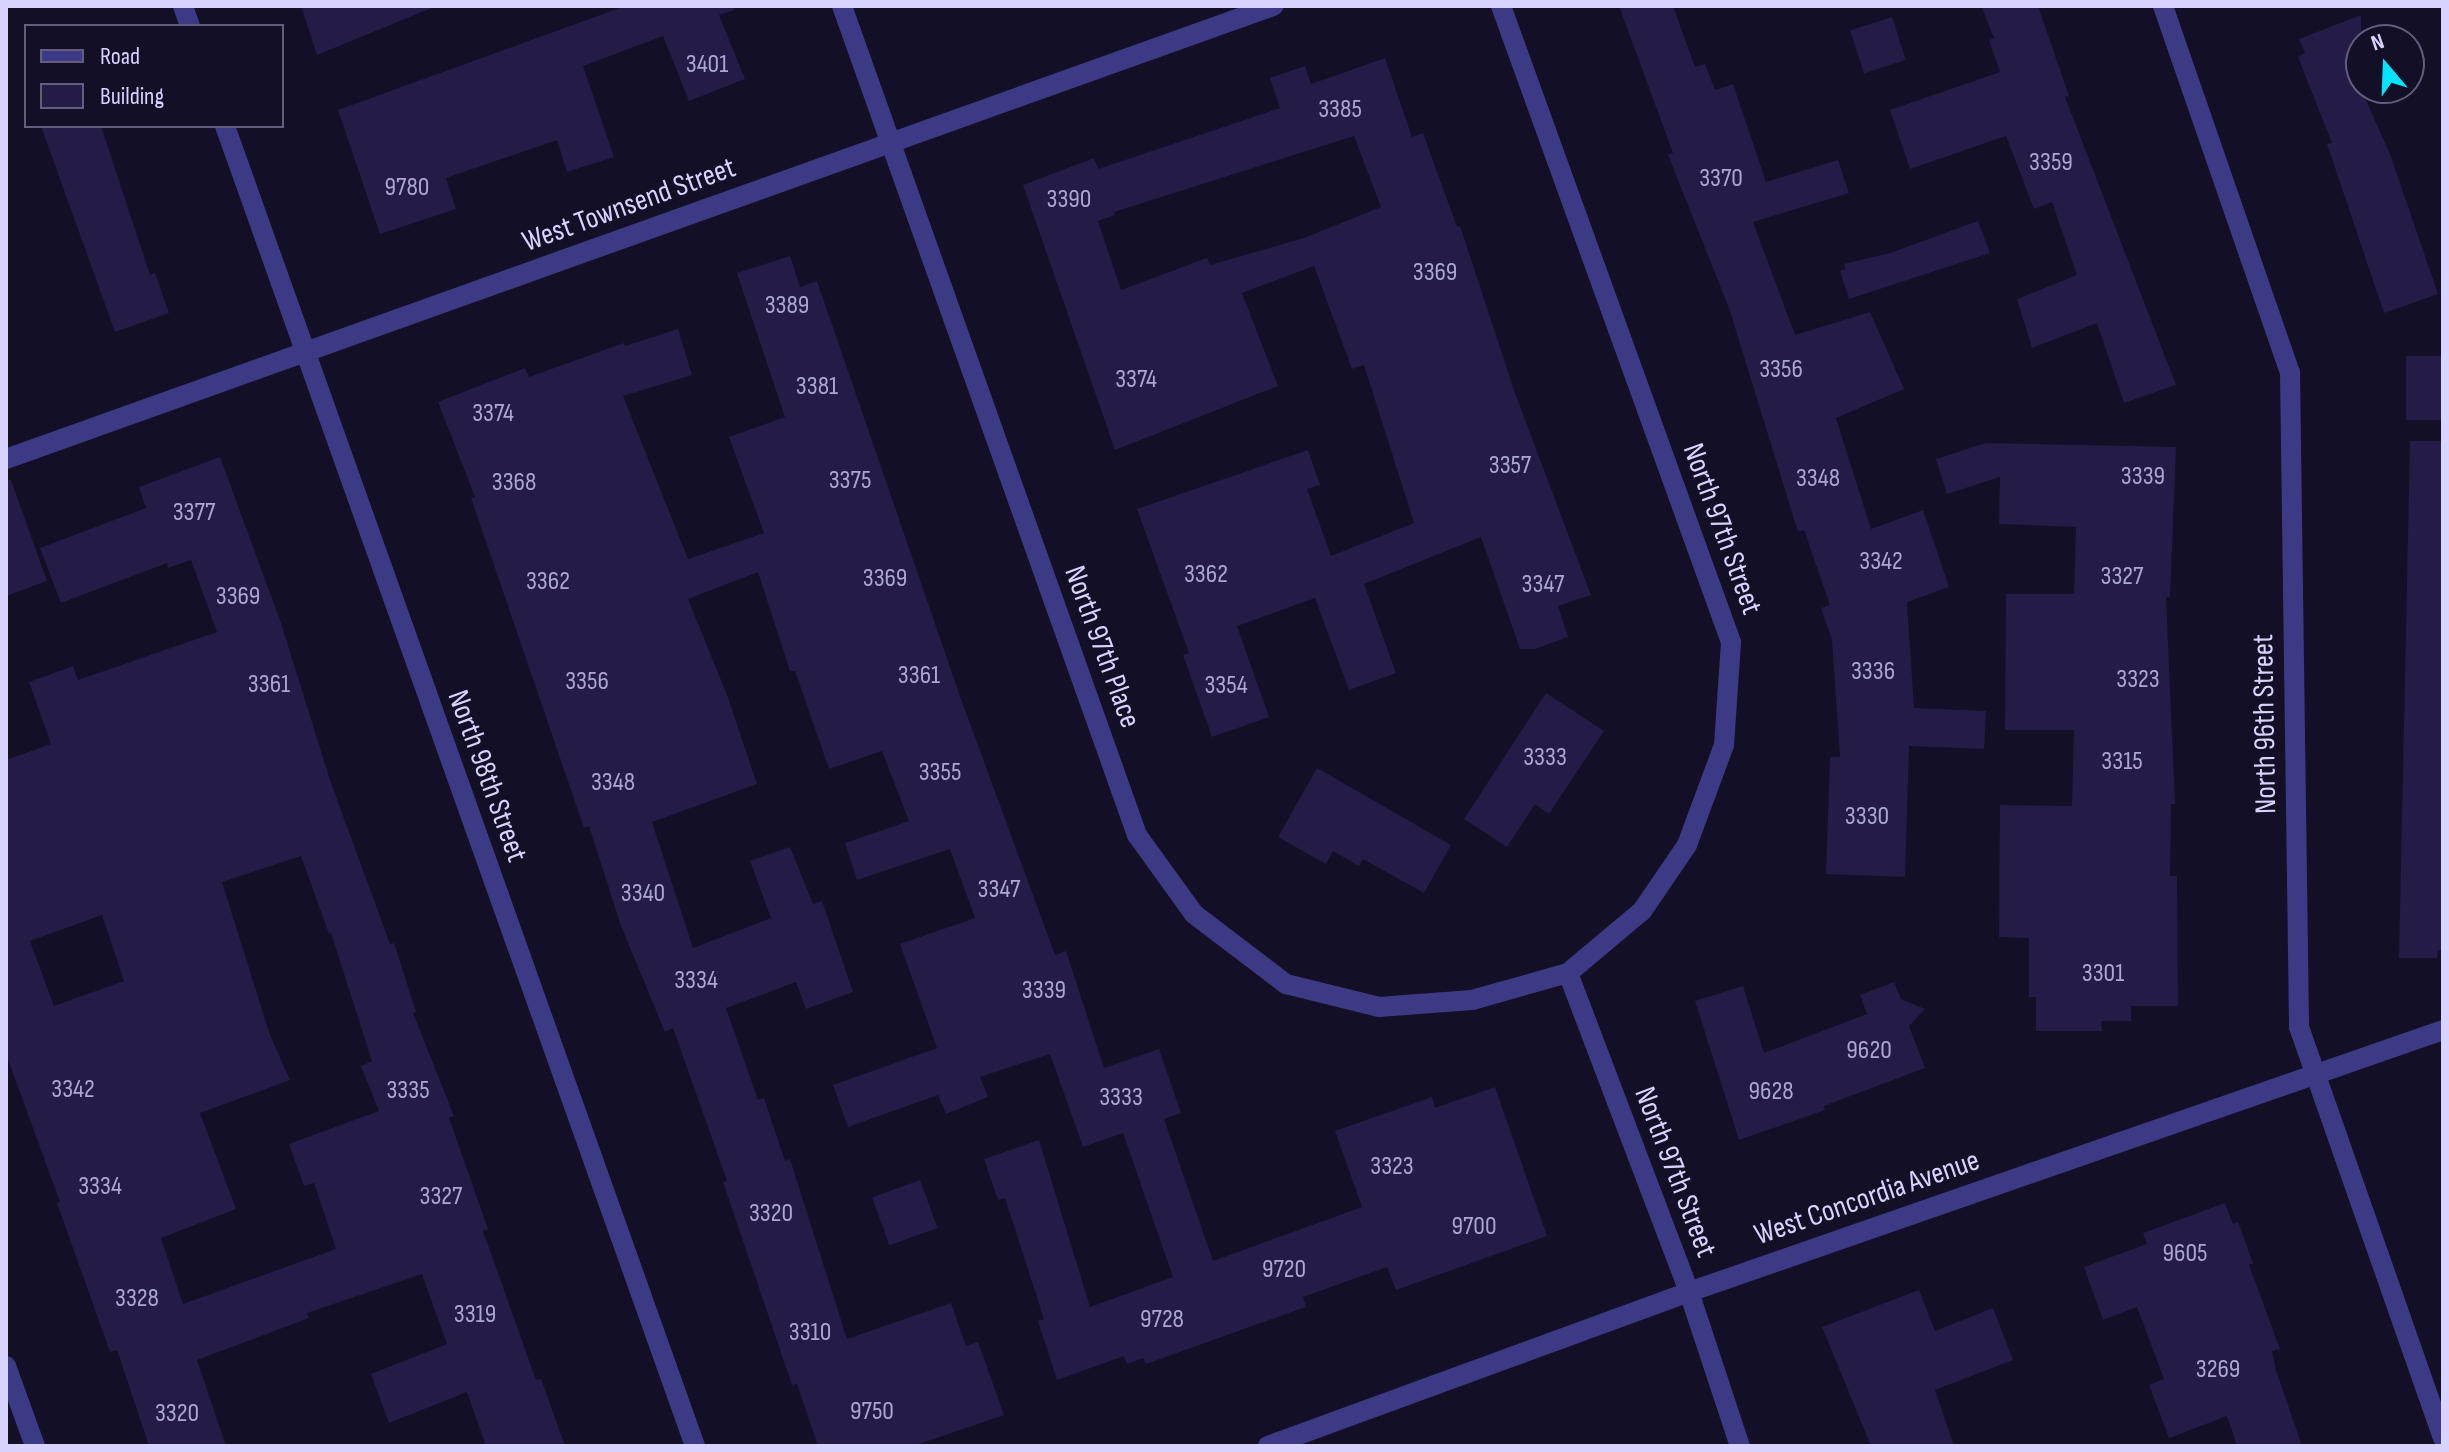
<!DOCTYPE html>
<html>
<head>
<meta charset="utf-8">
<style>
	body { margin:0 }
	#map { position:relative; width:2449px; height:1452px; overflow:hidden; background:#130f26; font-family:"Sofia Sans Condensed",sans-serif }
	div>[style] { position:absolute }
	.building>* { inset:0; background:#241b47; transform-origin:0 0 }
	.minor>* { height:20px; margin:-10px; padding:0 10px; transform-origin:10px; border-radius:10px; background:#3d3a85 }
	span { translate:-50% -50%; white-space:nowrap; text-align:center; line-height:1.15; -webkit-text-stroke:8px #130f26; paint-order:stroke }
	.number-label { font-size:26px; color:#aca6d1 }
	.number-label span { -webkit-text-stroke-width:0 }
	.street-label { font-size:30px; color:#d9d4ff }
	.frame { position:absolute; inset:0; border:8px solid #d9d4ff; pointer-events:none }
	.legend { position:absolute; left:24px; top:24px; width:260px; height:104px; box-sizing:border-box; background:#130f26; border:2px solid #625e7d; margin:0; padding:10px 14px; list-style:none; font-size:24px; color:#d9d4ff }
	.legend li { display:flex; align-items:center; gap:16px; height:40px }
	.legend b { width:40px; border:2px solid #625e7d }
	.north { position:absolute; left:2345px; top:24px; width:80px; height:80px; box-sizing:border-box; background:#130f26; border:2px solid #625e7d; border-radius:50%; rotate:341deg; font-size:22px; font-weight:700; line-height:32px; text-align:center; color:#d9d4ff }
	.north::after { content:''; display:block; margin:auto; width:28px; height:36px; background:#00e5ff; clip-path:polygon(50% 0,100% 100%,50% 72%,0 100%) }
</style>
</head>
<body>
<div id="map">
	<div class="building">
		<i style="clip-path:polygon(301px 6px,434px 6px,434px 7px,317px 55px)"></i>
		<i style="clip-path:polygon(625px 6px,733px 6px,734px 10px,719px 15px,745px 79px,689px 101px,663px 36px,583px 66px,614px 157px,567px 172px,557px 140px,446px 178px,456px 209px,380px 234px,338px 110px)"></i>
		<i style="clip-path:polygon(1619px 6px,1673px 6px,1695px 67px,1705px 64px,1715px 90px,1733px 84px,1766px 182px,1838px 160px,1849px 193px,1753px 222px,1795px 335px,1870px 312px,1904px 389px,1836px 418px,1871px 529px,1923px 510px,1949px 587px,1907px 602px,1914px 708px,1986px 711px,1984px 749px,1909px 746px,1905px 877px,1826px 874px,1830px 757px,1840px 757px,1832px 640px,1821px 608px,1830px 605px,1804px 530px,1798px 532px,1729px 308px,1668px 155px,1673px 153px)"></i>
		<i style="clip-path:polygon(1981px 6px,2038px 6px,2069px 96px,2065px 97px,2176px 385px,2124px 403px,2097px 323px,2032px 348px,2017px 299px,2077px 275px,2052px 202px,2034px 209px,2006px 136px,1910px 169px,1890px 110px,2000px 72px,1989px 40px,1994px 38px)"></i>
		<i style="clip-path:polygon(2361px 15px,2361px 89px,2390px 154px,2438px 294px,2384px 313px,2327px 144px,2332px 143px,2298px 57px,2305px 53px,2299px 39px)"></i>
		<i style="left:1892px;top:17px;width:45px;height:44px;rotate:72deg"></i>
		<i style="clip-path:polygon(evenodd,1385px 58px,1412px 137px,1423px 133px,1457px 227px,1460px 226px,1515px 393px,1591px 595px,1558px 606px,1568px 637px,1535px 649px,1520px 649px,1481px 537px,1364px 584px,1396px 673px,1349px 690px,1315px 598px,1237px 626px,1269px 717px,1212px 737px,1183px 655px,1189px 653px,1137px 509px,1308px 450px,1320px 485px,1307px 489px,1331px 556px,1414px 523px,1364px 365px,1352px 369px,1314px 266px,1242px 293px,1278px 386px,1115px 450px,1023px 185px,1094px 158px,1098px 169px,1280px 108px,1270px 78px,1305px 66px,1311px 84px,1385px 58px,1354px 136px,1381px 207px,1304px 238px,1210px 265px,1207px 258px,1121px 290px,1098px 221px,1115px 215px,1114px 212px,1354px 136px)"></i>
		<i style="clip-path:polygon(41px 126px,101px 126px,150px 275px,155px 273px,169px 313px,115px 332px)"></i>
		<i style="clip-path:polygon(1978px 221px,1990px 253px,1849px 299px,1840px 271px,1846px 269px,1844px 264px,1890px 253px)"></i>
		<i style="clip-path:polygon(790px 256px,800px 287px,817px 281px,961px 699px,1055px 955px,1066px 951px,1104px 1068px,1159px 1049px,1181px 1113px,1164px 1119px,1213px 1261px,1362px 1207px,1335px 1131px,1432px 1097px,1435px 1108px,1495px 1087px,1547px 1236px,1396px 1290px,1387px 1267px,1303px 1297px,1306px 1307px,1146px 1364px,1143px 1358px,1127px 1364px,1124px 1356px,1057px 1380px,1038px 1321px,1044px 1319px,1005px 1198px,998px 1200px,984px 1159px,1039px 1140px,1090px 1307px,1173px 1277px,1123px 1133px,1083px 1147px,1050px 1054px,980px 1077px,988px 1097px,946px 1114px,938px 1095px,848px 1127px,833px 1085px,937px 1048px,900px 944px,975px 918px,950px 849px,857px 880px,845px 843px,909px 821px,882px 751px,829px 769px,795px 671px,790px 671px,758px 572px,688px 599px,727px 695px,757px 784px,652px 822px,693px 948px,771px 918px,750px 861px,790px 847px,813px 904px,822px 901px,853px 992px,806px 1009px,796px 982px,726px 1008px,758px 1100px,764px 1098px,785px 1161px,790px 1159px,847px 1339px,951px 1303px,966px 1346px,978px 1342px,1004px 1415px,913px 1446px,818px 1446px,797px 1384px,792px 1385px,723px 1182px,727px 1181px,673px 1028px,665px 1032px,621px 926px,589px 826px,584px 828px,471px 498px,475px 497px,438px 402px,525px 368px,529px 377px,624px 343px,625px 346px,678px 329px,692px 375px,623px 396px,688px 559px,764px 533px,729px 437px,785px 417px,737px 273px)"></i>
		<i style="left:2443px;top:356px;width:64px;height:37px;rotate:90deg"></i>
		<i style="clip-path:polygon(2410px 441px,2443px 441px,2443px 950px,2438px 950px,2437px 958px,2399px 958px)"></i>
		<i style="clip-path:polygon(1986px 443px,2176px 447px,2170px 597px,2166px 597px,2175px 804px,2171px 804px,2170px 876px,2177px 876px,2178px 1006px,2131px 1006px,2131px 1021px,2101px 1021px,2102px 1031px,2036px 1031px,2036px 997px,2029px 997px,2029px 938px,1999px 937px,2000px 805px,2072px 806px,2074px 730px,2005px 730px,2006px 594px,2074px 594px,2076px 527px,1999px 524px,2000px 477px,1947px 494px,1936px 459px)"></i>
		<i style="clip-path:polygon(evenodd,220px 457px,281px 623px,330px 780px,390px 944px,394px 943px,416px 1012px,413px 1013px,454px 1116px,449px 1118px,488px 1229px,483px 1231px,536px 1380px,541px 1379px,565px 1446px,486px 1446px,467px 1392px,389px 1423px,371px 1374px,447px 1344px,422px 1274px,307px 1313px,309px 1318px,197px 1360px,226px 1446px,149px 1446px,117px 1350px,110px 1352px,57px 1203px,60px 1202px,6px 1054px,6px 760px,51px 744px,29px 682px,73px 666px,78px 680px,217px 632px,191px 560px,168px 568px,167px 563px,61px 603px,40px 548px,146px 508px,139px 487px,220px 457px,301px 856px,329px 934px,331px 933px,372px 1061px,361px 1066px,379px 1111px,289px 1144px,304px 1186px,314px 1183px,336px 1249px,183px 1304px,161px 1238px,236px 1209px,200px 1113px,290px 1080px,270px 1035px,222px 882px,301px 856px,220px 457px,102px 915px,124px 981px,54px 1006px,30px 941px,102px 915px)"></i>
		<i style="clip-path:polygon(6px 480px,11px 480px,47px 581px,6px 596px)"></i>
		<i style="clip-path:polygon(1546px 693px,1604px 731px,1549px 814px,1535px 804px,1507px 847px,1464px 819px)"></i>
		<i style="clip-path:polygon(1317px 768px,1451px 845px,1424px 893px,1363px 859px,1359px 866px,1333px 851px,1326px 864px,1278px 837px)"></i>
		<i style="clip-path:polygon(1894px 982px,1901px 999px,1925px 1009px,1909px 1026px,1925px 1068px,1824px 1106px,1825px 1110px,1739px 1140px,1695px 1001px,1743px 986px,1764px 1053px,1867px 1014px,1860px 995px)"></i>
		<i style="left:920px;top:1180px;width:51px;height:51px;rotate:70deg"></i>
		<i style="clip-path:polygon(2225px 1203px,2233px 1224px,2238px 1222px,2253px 1263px,2249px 1265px,2280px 1349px,2272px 1351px,2276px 1370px,2302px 1446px,2237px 1446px,2227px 1416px,2169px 1438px,2149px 1385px,2164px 1379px,2137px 1307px,2103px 1320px,2084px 1267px,2147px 1244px,2143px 1233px)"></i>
		<i style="clip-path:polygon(1919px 1290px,1935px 1331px,1993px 1308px,2013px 1360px,1935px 1390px,1954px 1446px,1871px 1446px,1822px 1327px)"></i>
	</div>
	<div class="minor">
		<i style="left:183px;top:6px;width:21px;rotate:71deg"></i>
		<i style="left:842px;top:6px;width:880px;rotate:70.41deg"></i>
		<i style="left:1137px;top:835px;width:97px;rotate:54.2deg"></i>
		<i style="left:1194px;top:914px;width:116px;rotate:37.3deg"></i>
		<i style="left:1286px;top:984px;width:96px;rotate:13.9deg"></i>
		<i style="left:1379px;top:1007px;width:93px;rotate:-4.3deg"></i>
		<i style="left:1472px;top:1000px;width:100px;rotate:-15.7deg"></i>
		<i style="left:1568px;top:973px;width:97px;rotate:-40deg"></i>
		<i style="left:1642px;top:911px;width:80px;rotate:-55.7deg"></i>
		<i style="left:1687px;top:845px;width:107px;rotate:-69.7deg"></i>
		<i style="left:1724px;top:745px;width:103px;rotate:-86.1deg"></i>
		<i style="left:1731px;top:642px;width:676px;rotate:-109.88deg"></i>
		<i style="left:2163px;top:6px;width:387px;rotate:70.9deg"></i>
		<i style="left:2290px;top:372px;width:655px;rotate:89.21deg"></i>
		<i style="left:2299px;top:1027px;width:436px;rotate:70.7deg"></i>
		<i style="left:225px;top:126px;width:1401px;rotate:70.4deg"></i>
		<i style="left:6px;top:459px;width:1346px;rotate:-19.67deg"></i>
		<i style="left:1568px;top:973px;width:341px;rotate:69.2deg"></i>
		<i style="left:1689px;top:1292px;width:162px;rotate:71.7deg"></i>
		<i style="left:6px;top:1366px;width:85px;rotate:70.1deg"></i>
		<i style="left:1268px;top:1446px;width:448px;rotate:-20.1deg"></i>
		<i style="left:1689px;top:1292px;width:798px;rotate:-19.16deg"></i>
	</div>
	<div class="number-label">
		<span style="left:707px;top:65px">3401</span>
		<span style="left:1340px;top:110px">3385</span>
		<span style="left:2051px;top:163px">3359</span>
		<span style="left:1721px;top:179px">3370</span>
		<span style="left:407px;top:188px">9780</span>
		<span style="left:1069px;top:200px">3390</span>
		<span style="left:1435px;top:273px">3369</span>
		<span style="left:787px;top:306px">3389</span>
		<span style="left:1781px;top:370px">3356</span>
		<span style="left:1136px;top:380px">3374</span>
		<span style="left:817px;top:387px">3381</span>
		<span style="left:493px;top:414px">3374</span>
		<span style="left:1510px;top:466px">3357</span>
		<span style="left:2143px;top:477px">3339</span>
		<span style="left:1818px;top:479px">3348</span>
		<span style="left:850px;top:481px">3375</span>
		<span style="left:514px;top:483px">3368</span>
		<span style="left:194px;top:513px">3377</span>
		<span style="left:1881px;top:562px">3342</span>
		<span style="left:1206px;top:575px">3362</span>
		<span style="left:2122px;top:577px">3327</span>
		<span style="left:885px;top:579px">3369</span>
		<span style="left:548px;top:582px">3362</span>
		<span style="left:1543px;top:585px">3347</span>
		<span style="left:238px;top:597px">3369</span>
		<span style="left:1873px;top:672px">3336</span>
		<span style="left:919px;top:676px">3361</span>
		<span style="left:2138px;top:680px">3323</span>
		<span style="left:587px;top:682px">3356</span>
		<span style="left:269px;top:685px">3361</span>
		<span style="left:1226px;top:686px">3354</span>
		<span style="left:1545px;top:758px">3333</span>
		<span style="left:2122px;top:762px">3315</span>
		<span style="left:940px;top:773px">3355</span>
		<span style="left:613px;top:783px">3348</span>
		<span style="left:1867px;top:817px">3330</span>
		<span style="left:999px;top:890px">3347</span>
		<span style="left:643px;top:894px">3340</span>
		<span style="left:2103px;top:974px">3301</span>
		<span style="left:696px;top:981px">3334</span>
		<span style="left:1044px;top:991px">3339</span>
		<span style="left:1869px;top:1051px">9620</span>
		<span style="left:73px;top:1090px">3342</span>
		<span style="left:408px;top:1091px">3335</span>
		<span style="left:1771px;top:1092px">9628</span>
		<span style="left:1121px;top:1098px">3333</span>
		<span style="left:1392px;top:1167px">3323</span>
		<span style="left:100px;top:1187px">3334</span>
		<span style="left:441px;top:1197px">3327</span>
		<span style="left:771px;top:1214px">3320</span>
		<span style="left:1474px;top:1227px">9700</span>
		<span style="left:2185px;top:1254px">9605</span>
		<span style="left:1284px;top:1270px">9720</span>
		<span style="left:137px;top:1299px">3328</span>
		<span style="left:475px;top:1315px">3319</span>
		<span style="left:1162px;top:1320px">9728</span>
		<span style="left:810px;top:1333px">3310</span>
		<span style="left:2218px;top:1370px">3269</span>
		<span style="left:872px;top:1412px">9750</span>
		<span style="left:177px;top:1414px">3320</span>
	</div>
	<div class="street-label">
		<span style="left:629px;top:205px;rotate:-20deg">West Townsend Street</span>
		<span style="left:1722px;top:529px;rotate:70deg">North 97th Street</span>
		<span style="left:1102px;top:647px;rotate:70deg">North 97th Place</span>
		<span style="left:2265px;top:724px;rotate:-91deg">North 96th Street</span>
		<span style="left:487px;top:776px;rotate:70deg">North 98th Street</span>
		<span style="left:1675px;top:1172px;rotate:69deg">North 97th Street</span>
		<span style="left:1867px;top:1198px;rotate:-19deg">West Concordia Avenue</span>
	</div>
	<div class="frame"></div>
	<ul class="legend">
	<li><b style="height:10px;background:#3d3a85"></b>Road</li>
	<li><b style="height:22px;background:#241b47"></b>Building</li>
	</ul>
	<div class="north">N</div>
</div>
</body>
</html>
